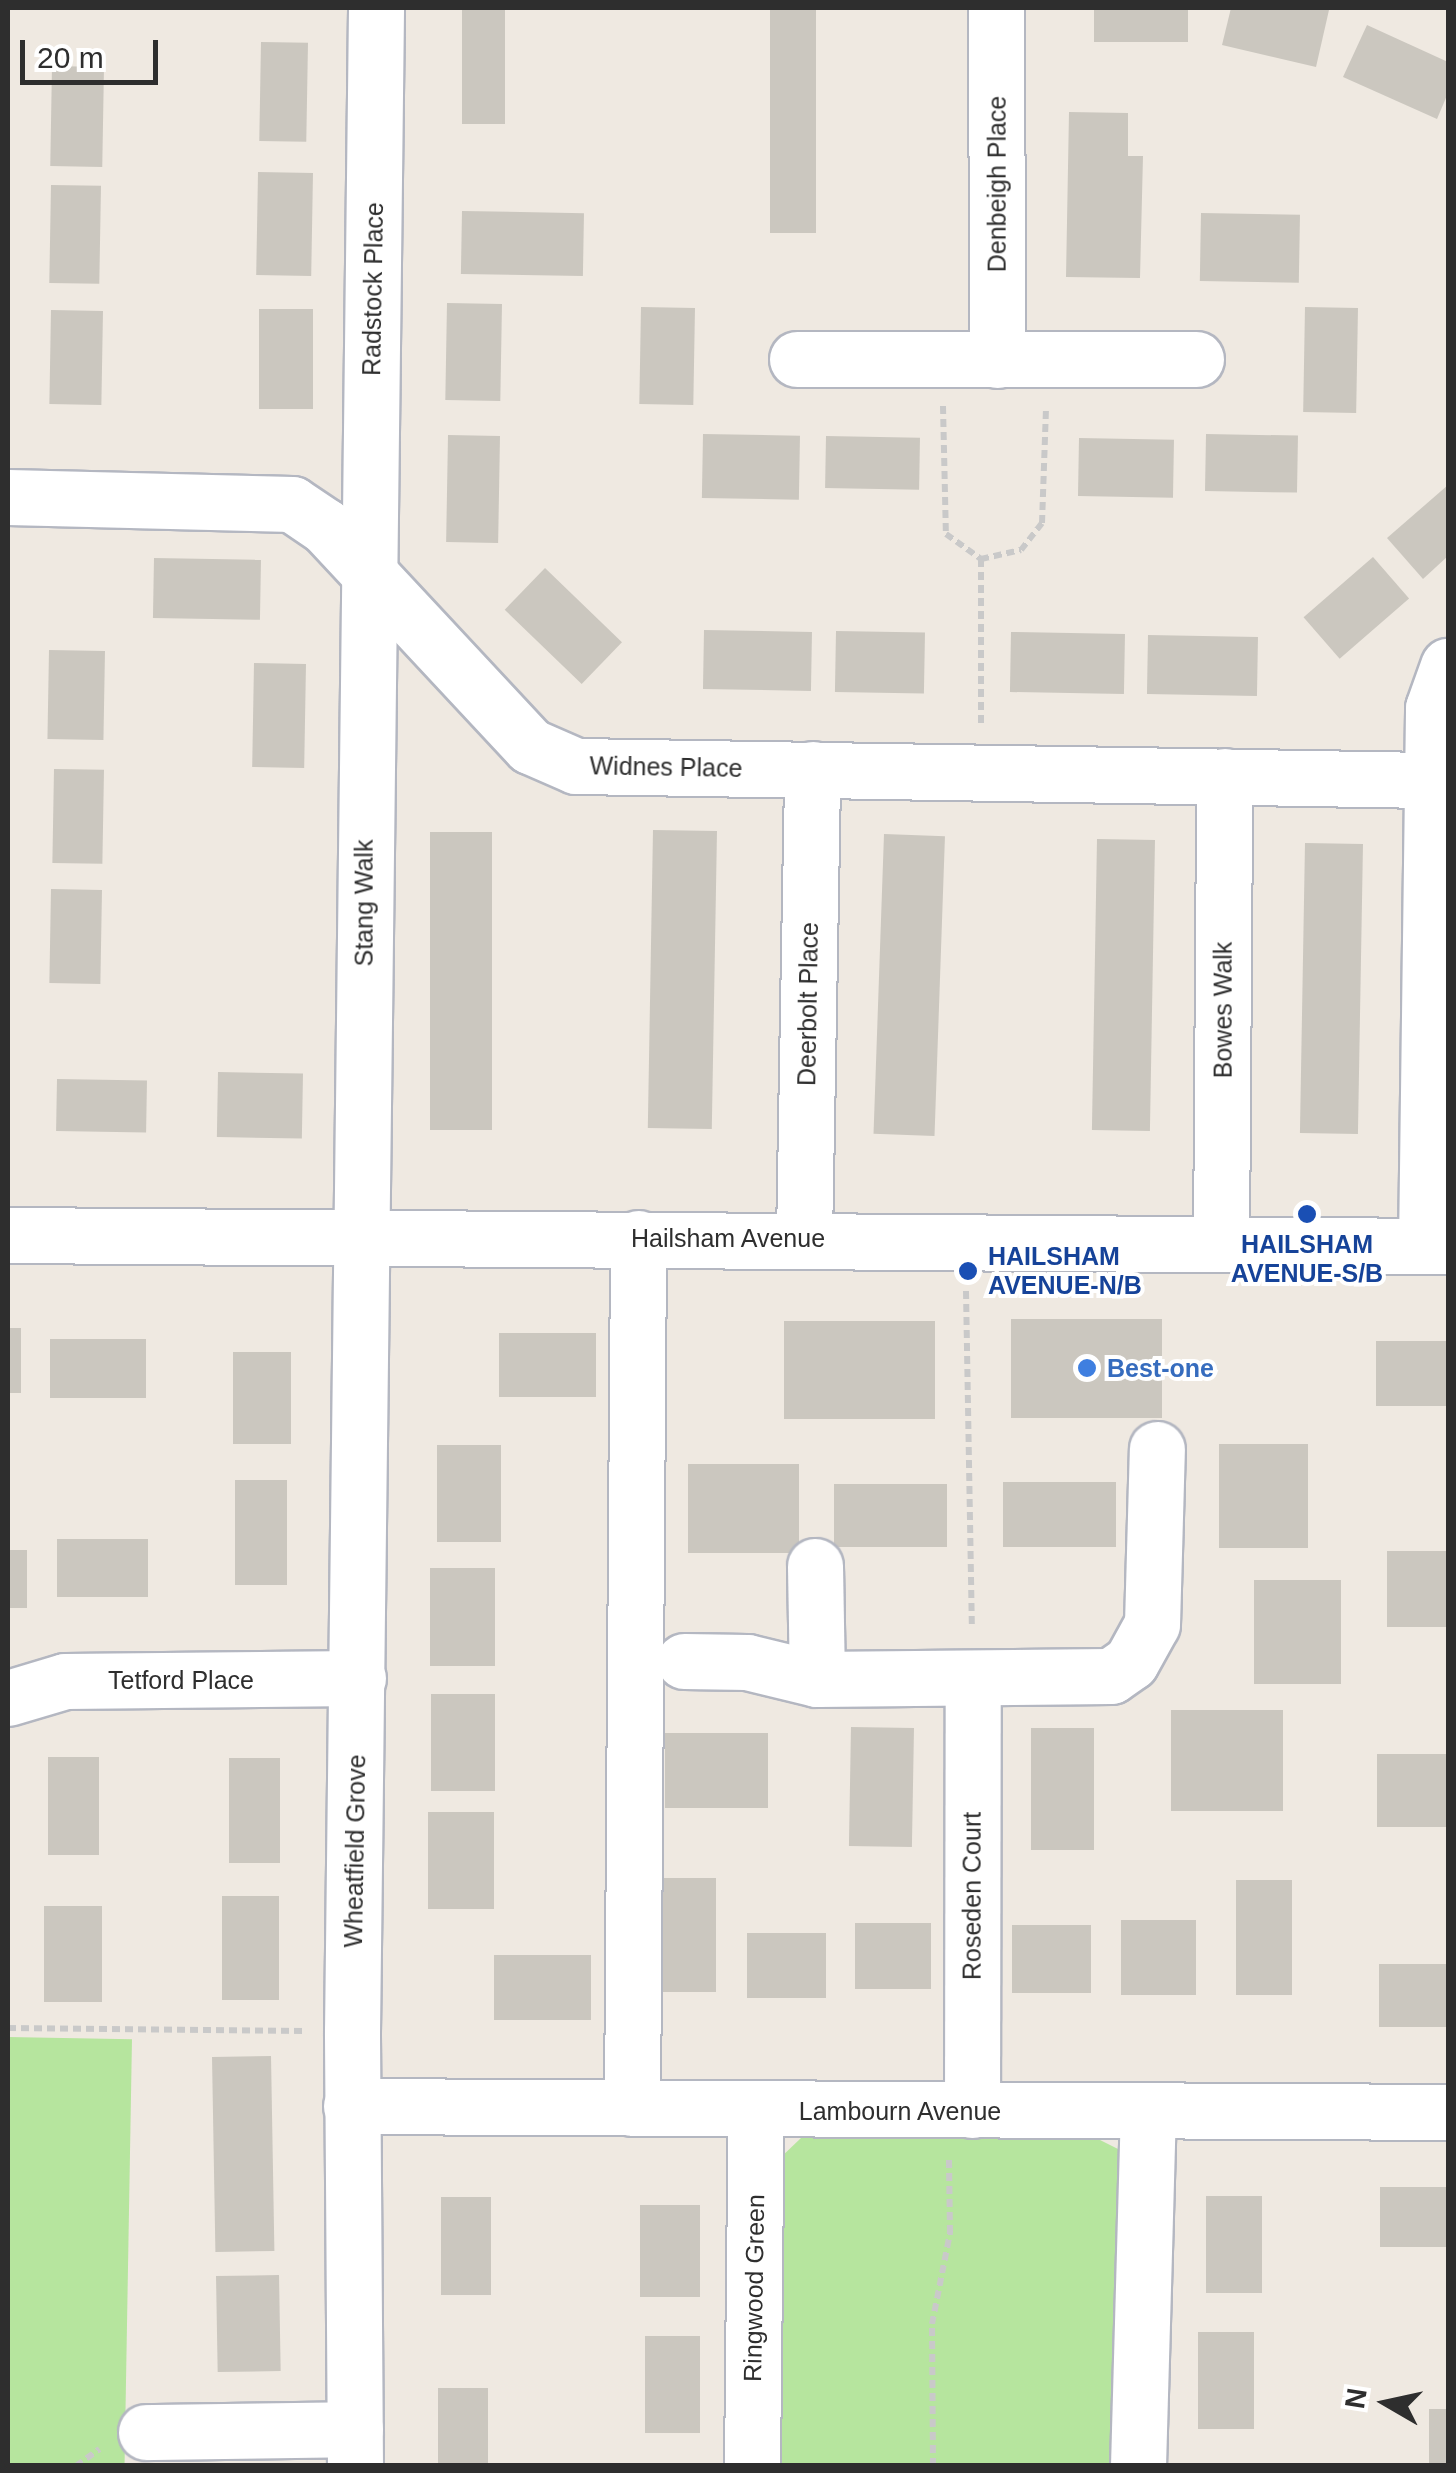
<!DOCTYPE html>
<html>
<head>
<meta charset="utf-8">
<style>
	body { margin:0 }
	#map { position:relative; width:1456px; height:2473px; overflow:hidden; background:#efe9e1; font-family:Arial,sans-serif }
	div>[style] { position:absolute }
	.green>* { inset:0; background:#b6e59e; transform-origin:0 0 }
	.building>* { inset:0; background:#cbc7bf; transform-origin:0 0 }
	.path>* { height:6px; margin-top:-3px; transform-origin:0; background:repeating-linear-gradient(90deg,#c9c9c9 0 8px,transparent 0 13px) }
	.roads { filter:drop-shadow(2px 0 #b4b7c1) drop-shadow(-2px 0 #b4b7c1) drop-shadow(0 2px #b4b7c1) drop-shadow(0 -2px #b4b7c1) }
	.minor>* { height:55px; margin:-27.5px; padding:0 27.5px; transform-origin:27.5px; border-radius:27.5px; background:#fff }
	.dots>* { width:28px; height:28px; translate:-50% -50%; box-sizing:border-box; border:5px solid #fff; border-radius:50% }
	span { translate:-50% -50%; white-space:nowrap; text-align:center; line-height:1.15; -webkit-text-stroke:8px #fff; paint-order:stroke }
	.street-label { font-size:25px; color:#2e2e2e }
	.transit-label { font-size:25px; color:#164399; font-weight:700 }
	.left { translate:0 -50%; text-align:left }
	.shop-label { font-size:25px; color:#366cbe; font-weight:700 }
	.frame { position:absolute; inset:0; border:10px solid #2e2e2e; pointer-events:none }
	.north { position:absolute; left:1336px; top:2353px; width:100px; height:100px; -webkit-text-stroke:8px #fff; paint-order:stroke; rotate:279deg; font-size:28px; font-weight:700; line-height:40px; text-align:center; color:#2e2e2e }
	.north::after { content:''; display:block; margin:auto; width:35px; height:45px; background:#2e2e2e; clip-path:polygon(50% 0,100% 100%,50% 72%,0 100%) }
	.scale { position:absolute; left:20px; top:40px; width:138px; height:45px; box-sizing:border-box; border:5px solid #2e2e2e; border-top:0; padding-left:12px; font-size:30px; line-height:35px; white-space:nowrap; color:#2e2e2e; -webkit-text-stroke:8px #fff; paint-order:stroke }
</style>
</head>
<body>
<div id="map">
	<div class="green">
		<i style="left:8px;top:2037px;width:124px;height:429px;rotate:1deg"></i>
		<i style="clip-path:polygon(830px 2133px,1094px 2137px,1120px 2150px,1117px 2465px,780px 2465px,778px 2160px,801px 2138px)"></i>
	</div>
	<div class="building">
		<i style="left:462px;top:8px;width:43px;height:116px"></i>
		<i style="left:770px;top:8px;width:46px;height:225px"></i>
		<i style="left:1094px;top:8px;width:94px;height:34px"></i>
		<i style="clip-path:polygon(1231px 8px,1329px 10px,1316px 67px,1222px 45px)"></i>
		<i style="clip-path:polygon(1367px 25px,1448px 62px,1448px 93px,1437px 119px,1343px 77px)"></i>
		<i style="left:261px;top:42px;width:47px;height:99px;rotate:1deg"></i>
		<i style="left:52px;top:66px;width:52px;height:100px;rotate:1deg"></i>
		<i style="clip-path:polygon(1069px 112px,1128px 113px,1128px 156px,1143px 156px,1140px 278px,1066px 277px)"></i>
		<i style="left:258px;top:172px;width:55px;height:103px;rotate:1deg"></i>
		<i style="left:51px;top:185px;width:50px;height:98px;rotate:1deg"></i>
		<i style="left:462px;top:211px;width:122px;height:63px;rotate:1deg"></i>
		<i style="left:1201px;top:213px;width:99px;height:68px;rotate:1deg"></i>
		<i style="left:447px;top:303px;width:55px;height:97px;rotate:1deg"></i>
		<i style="left:641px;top:307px;width:54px;height:97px;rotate:1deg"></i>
		<i style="left:1305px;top:307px;width:53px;height:105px;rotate:1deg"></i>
		<i style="left:259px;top:309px;width:54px;height:100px"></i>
		<i style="left:51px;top:310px;width:52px;height:94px;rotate:1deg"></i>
		<i style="left:703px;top:434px;width:97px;height:64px;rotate:1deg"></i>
		<i style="left:1206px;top:434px;width:92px;height:57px;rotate:1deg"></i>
		<i style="left:448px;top:435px;width:52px;height:107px;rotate:1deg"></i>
		<i style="left:826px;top:436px;width:94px;height:52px;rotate:1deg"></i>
		<i style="left:1079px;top:438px;width:95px;height:58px;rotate:1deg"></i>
		<i style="clip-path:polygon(1448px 485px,1448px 556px,1423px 579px,1387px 538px)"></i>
		<i style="left:1373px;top:557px;width:55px;height:92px;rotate:49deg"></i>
		<i style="left:154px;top:558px;width:107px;height:60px;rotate:1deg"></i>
		<i style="left:545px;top:568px;width:107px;height:58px;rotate:44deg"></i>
		<i style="left:704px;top:630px;width:108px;height:59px;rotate:1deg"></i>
		<i style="left:836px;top:631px;width:89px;height:61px;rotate:1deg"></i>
		<i style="left:1011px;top:632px;width:114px;height:60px;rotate:1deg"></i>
		<i style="left:1148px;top:635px;width:110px;height:59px;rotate:1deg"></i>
		<i style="left:49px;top:650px;width:56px;height:89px;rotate:1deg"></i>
		<i style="left:254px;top:663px;width:52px;height:104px;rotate:1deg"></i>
		<i style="left:54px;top:769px;width:50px;height:94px;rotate:1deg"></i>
		<i style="left:653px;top:830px;width:64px;height:298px;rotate:1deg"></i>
		<i style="left:430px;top:832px;width:62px;height:298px"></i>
		<i style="left:884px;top:834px;width:61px;height:300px;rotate:2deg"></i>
		<i style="left:1097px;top:839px;width:58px;height:291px;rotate:1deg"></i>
		<i style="left:1305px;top:843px;width:58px;height:290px;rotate:1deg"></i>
		<i style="left:51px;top:889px;width:51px;height:94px;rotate:1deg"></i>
		<i style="left:218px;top:1072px;width:85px;height:65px;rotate:1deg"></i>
		<i style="left:57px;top:1079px;width:90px;height:52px;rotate:1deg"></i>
		<i style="left:1011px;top:1319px;width:151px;height:99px"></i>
		<i style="left:784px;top:1321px;width:151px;height:98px"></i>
		<i style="left:8px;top:1328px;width:13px;height:65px"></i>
		<i style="left:499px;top:1333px;width:97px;height:64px"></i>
		<i style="left:50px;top:1339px;width:96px;height:59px"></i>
		<i style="left:1376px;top:1341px;width:72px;height:65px"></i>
		<i style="left:233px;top:1352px;width:58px;height:92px"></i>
		<i style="left:1219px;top:1444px;width:89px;height:104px"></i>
		<i style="left:437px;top:1445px;width:64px;height:97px"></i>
		<i style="left:688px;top:1464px;width:111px;height:89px"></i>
		<i style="left:235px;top:1480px;width:52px;height:105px"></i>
		<i style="left:1003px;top:1482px;width:113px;height:65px"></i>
		<i style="left:834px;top:1484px;width:113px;height:63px"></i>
		<i style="left:57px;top:1539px;width:91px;height:58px"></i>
		<i style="left:8px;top:1550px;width:19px;height:58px"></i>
		<i style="left:1387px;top:1551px;width:61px;height:76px"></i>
		<i style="left:430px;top:1568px;width:65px;height:98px"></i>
		<i style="left:1254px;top:1580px;width:87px;height:104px"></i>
		<i style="left:431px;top:1694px;width:64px;height:97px"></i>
		<i style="left:1171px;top:1710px;width:112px;height:101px"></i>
		<i style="left:851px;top:1727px;width:63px;height:119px;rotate:1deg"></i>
		<i style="left:1031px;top:1728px;width:63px;height:122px"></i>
		<i style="left:665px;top:1733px;width:103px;height:75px"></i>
		<i style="left:1377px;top:1754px;width:71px;height:73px"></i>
		<i style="left:48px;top:1757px;width:51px;height:98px"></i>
		<i style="left:229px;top:1758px;width:51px;height:105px"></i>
		<i style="left:428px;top:1812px;width:66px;height:97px"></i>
		<i style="left:656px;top:1878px;width:60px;height:114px"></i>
		<i style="left:1236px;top:1880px;width:56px;height:115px"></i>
		<i style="left:222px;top:1896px;width:57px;height:104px"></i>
		<i style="left:44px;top:1906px;width:58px;height:96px"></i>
		<i style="left:1196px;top:1920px;width:75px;height:75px;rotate:90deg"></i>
		<i style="left:855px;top:1923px;width:76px;height:66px"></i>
		<i style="left:1012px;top:1925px;width:79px;height:68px"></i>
		<i style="left:747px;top:1933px;width:79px;height:65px"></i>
		<i style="left:591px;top:1955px;width:65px;height:97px;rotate:90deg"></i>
		<i style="left:1379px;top:1964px;width:69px;height:63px"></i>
		<i style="left:271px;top:2056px;width:195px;height:59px;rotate:89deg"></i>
		<i style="left:1448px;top:2187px;width:60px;height:68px;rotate:90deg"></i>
		<i style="left:1206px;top:2196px;width:56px;height:97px"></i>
		<i style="left:441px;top:2197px;width:50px;height:98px"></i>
		<i style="left:700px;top:2205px;width:92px;height:60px;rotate:90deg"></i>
		<i style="left:279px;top:2275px;width:96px;height:63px;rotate:89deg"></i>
		<i style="left:1198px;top:2332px;width:56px;height:97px"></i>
		<i style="left:645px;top:2336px;width:55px;height:97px"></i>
		<i style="left:438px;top:2388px;width:50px;height:78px"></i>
		<i style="left:1429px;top:2409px;width:19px;height:57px"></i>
	</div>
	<div class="path">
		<i style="left:943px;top:406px;width:128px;rotate:88.7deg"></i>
		<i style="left:946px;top:534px;width:43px;rotate:35.5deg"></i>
		<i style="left:981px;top:559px;width:41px;rotate:-12.7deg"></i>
		<i style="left:1021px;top:550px;width:34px;rotate:-52deg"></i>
		<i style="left:1042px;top:523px;width:117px;rotate:-88deg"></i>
		<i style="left:981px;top:559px;width:164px;rotate:90deg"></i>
		<i style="left:966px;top:1291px;width:337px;rotate:89deg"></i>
		<i style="left:8px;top:2028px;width:297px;rotate:0.6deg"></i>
		<i style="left:76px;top:2466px;width:29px;rotate:-36deg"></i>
		<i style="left:933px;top:2466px;width:142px;rotate:-90.4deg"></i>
		<i style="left:932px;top:2324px;width:93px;rotate:-78.8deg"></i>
		<i style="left:950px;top:2233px;width:74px;rotate:-90.8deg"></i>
	</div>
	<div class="roads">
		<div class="minor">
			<i style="left:996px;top:8px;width:352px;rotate:89.8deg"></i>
			<i style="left:797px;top:359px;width:399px"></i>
			<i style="left:8px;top:497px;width:284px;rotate:1.4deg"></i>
			<i style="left:292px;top:504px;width:40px;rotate:34deg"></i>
			<i style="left:325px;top:526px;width:301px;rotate:47deg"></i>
			<i style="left:530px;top:746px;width:50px;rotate:23.5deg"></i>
			<i style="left:576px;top:766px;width:856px;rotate:0.94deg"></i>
			<i style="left:8px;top:1235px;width:1440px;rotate:0.44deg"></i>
			<i style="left:804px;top:1239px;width:470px;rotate:-89deg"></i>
			<i style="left:1221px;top:1244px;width:468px;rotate:-89.6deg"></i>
			<i style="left:1426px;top:1246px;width:538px;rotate:-89.25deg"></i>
			<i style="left:1433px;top:708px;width:45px;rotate:-70.3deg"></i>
			<i style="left:815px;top:1566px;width:113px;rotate:89deg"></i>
			<i style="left:817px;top:1679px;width:294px;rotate:-0.6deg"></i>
			<i style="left:1111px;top:1676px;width:24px;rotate:-35deg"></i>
			<i style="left:1131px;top:1662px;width:43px;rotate:-61.1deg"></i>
			<i style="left:1152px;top:1624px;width:175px;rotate:-88.4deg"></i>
			<i style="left:684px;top:1661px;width:63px;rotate:0.9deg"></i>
			<i style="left:747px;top:1662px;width:72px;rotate:13.7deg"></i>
			<i style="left:8px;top:1698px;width:59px;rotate:-16.6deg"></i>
			<i style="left:65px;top:1681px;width:293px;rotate:-0.6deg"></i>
			<i style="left:351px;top:2106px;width:1097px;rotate:0.31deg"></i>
			<i style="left:632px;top:2108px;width:870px;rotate:-89.6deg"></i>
			<i style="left:972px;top:2110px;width:428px;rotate:-89.9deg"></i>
			<i style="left:146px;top:2432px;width:209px;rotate:-0.8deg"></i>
			<i style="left:355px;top:2466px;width:434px;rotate:-90.4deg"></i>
			<i style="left:352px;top:2032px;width:2024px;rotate:-89.32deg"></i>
			<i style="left:752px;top:2466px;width:355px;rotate:-89.4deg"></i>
			<i style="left:1138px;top:2466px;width:354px;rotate:-88.4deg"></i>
		</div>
	</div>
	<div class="dots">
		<i style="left:1307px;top:1214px;background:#1a4fb4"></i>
		<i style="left:968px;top:1271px;background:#1a4fb4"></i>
		<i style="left:1087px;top:1368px;background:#3f7fe0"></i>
	</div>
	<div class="street-label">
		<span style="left:997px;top:184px;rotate:-90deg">Denbeigh Place</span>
		<span style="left:373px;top:289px;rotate:-89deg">Radstock Place</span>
		<span style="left:666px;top:767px;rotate:1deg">Widnes Place</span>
		<span style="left:364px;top:903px;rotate:-90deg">Stang Walk</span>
		<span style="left:808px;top:1004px;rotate:-89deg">Deerbolt Place</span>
		<span style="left:1223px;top:1010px;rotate:-90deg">Bowes Walk</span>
		<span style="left:728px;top:1238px">Hailsham Avenue</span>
		<span style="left:181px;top:1680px">Tetford Place</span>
		<span style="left:355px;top:1851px;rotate:-89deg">Wheatfield Grove</span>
		<span style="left:972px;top:1896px;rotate:-90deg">Roseden Court</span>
		<span style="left:900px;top:2111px">Lambourn Avenue</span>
		<span style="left:754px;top:2288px;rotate:-89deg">Ringwood Green</span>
	</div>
	<div class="transit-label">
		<span style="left:1307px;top:1259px">HAILSHAM<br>AVENUE-S/B</span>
		<span class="left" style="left:988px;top:1271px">HAILSHAM<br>AVENUE-N/B</span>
	</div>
	<div class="shop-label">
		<span class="left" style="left:1107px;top:1368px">Best-one</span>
	</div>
	<div class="frame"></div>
	<div class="north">N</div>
	<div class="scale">20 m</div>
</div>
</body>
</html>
